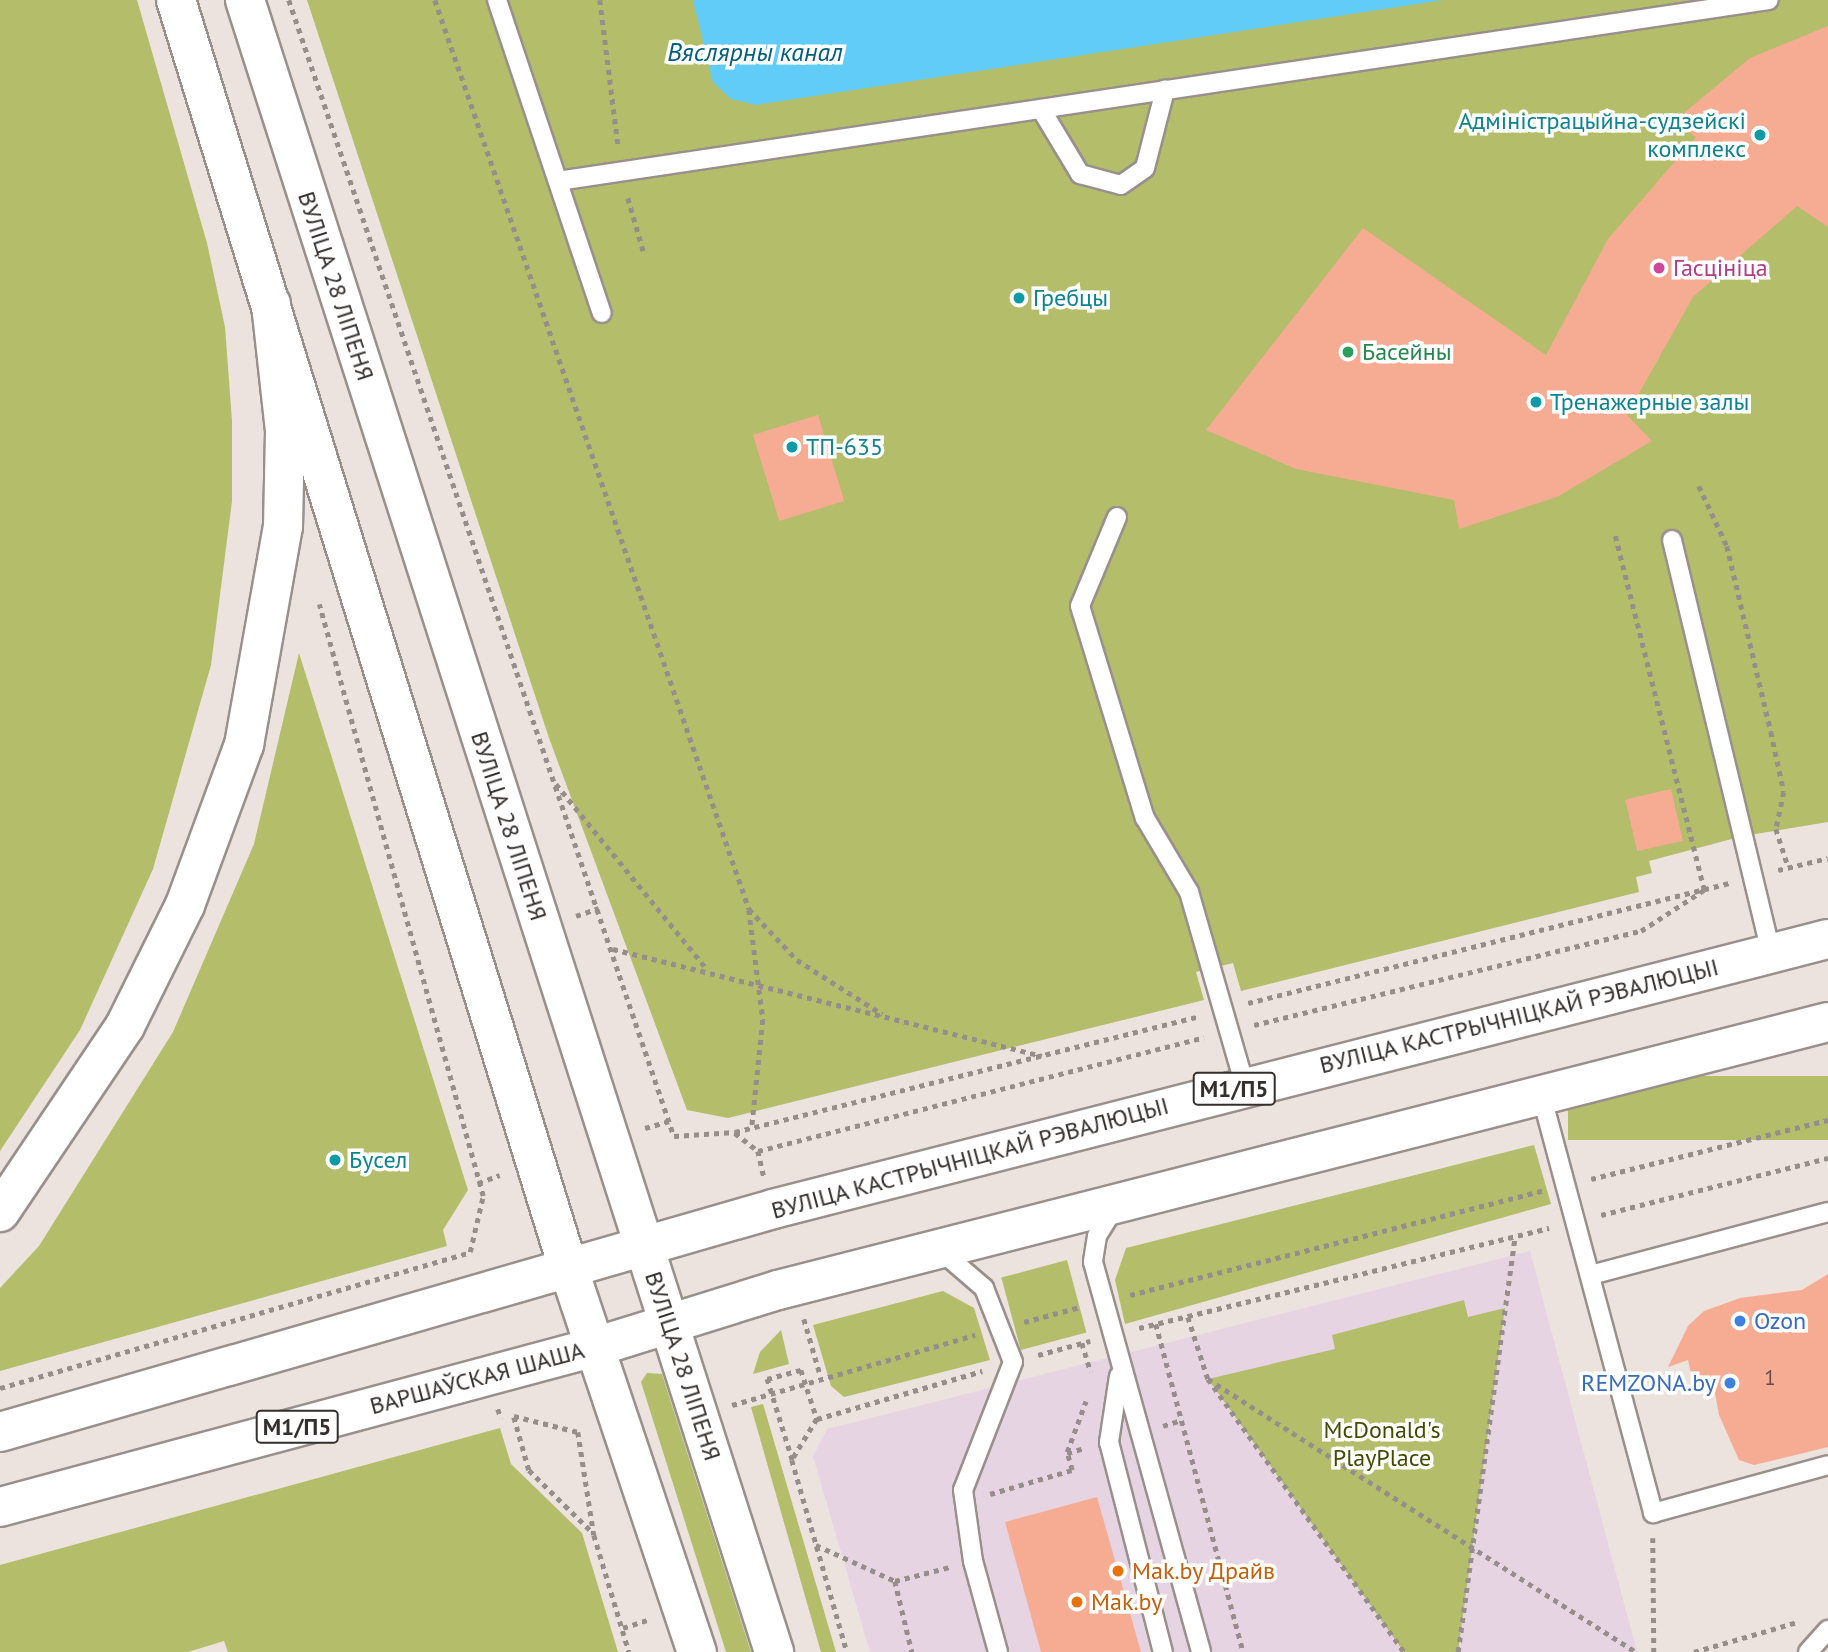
<!DOCTYPE html>
<html>
<head>
<meta charset="utf-8">
<style>
	body { margin:0 }
	#map { position:relative; width:1828px; height:1652px; overflow:hidden; background:#ece2de; font-family:"PT Sans",sans-serif }
	div>[style] { position:absolute }
	.commercial>* { inset:0; background:#e7d4e3 }
	.green>* { inset:0; background:#b3bd6a; transform-origin:0 0 }
	.water>* { inset:0; background:#62ccf9 }
	.building>* { inset:0; background:#f5ac92; transform-origin:0 0 }
	.path>* { height:4.5px; margin-top:-2.25px; transform-origin:0; background:repeating-linear-gradient(90deg,#968e8b 0 5px,transparent 0 10px) }
	.roads { filter:drop-shadow(2px 0 #99908c) drop-shadow(-2px 0 #99908c) drop-shadow(0 2px #99908c) drop-shadow(0 -2px #99908c) }
	.service>* { height:18px; margin:-9px; padding:0 9px; transform-origin:9px; border-radius:9px; background:#fff }
	.primary>* { height:38px; margin:-19px; padding:0 19px; transform-origin:19px; border-radius:19px; background:#fff }
	.trunk>* { height:38px; margin:-19px; padding:0 19px; transform-origin:19px; border-radius:19px; background:#fff }
	.dots>* { width:19px; height:19px; translate:-50% -50%; box-sizing:border-box; border:4px solid #fff; border-radius:50% }
	span { translate:-50% -50%; white-space:nowrap; text-align:center; line-height:1.15; -webkit-text-stroke:7px #fff; paint-order:stroke }
	.number-label { font-size:21px; color:#644e46 }
	.number-label span { -webkit-text-stroke-width:0 }
	.shield-label span { padding:2px 5px; background:#fff; border:2px solid; border-radius:5px; -webkit-text-stroke-width:0 }
	.shield-label { font-size:23px; color:#332f2d; font-weight:700 }
	.culture-label { font-size:24px; color:#0d838f }
	.right { translate:-100% -50%; text-align:right }
	.left { translate:0 -50%; text-align:left }
	.hotel-label { font-size:24px; color:#b23c85 }
	.street-label { font-size:24px; color:#332f2d }
	.leisure-label { font-size:24px; color:#27864d }
	.shop-label { font-size:24px; color:#366cbe }
	.park-label { font-size:24px; color:#444a00 }
	.food-label { font-size:24px; color:#c56008 }
	.water-label { font-size:26px; color:#015e7c; font-style:italic }
</style>
</head>
<body>
<div id="map">
	<div class="commercial">
		<i style="clip-path:polygon(1530px 1251px,1637px 1652px,870px 1652px,813px 1456px,827px 1429px)"></i>
	</div>
	<div class="green">
		<i style="clip-path:polygon(0 0,137px 0,207px 243px,225px 327px,232px 421px,232px 501px,211px 665px,153px 869px,80px 1030px,0 1151px)"></i>
		<i style="clip-path:polygon(307px 0,1828px 0,1828px 822px,1743px 836px,1649px 861px,1652px 873px,1636px 877px,1639px 892px,1241px 991px,1233px 963px,1196px 972px,1204px 1000px,728px 1118px,687px 1110px,549px 738px)"></i>
		<i style="clip-path:polygon(299px 653px,468px 1190px,443px 1230px,447px 1246px,0 1371px,0 1288px,39px 1246px,173px 1032px,254px 844px)"></i>
		<i style="left:1828px;top:1076px;width:64px;height:260px;rotate:90deg"></i>
		<i style="clip-path:polygon(1534px 1145px,1551px 1204px,1125px 1324px,1115px 1280px,1126px 1248px)"></i>
		<i style="left:1067px;top:1260px;width:75px;height:68px;rotate:75deg"></i>
		<i style="clip-path:polygon(943px 1291px,974px 1308px,990px 1360px,844px 1397px,831px 1386px,813px 1325px)"></i>
		<i style="clip-path:polygon(1464px 1300px,1468px 1317px,1505px 1308px,1458px 1652px,1404px 1652px,1208px 1379px,1335px 1349px,1332px 1335px)"></i>
		<i style="clip-path:polygon(781px 1330px,789px 1364px,753px 1374px,760px 1352px)"></i>
		<i style="clip-path:polygon(647px 1373px,662px 1374px,751px 1652px,726px 1652px,641px 1382px)"></i>
		<i style="clip-path:polygon(763px 1404px,836px 1652px,821px 1652px,751px 1407px)"></i>
		<i style="clip-path:polygon(500px 1428px,511px 1464px,582px 1533px,618px 1652px,228px 1652px,224px 1641px,188px 1652px,0 1652px,0 1565px)"></i>
	</div>
	<div class="water">
		<i style="clip-path:polygon(693px 0,1443px 0,756px 105px,731px 99px,713px 82px)"></i>
	</div>
	<div class="building">
		<i style="clip-path:polygon(1828px 26px,1828px 227px,1797px 206px,1693px 297px,1627px 415px,1652px 441px,1557px 497px,1459px 529px,1454px 500px,1296px 469px,1206px 430px,1363px 228px,1546px 355px,1608px 239px,1696px 137px,1676px 124px,1685px 112px,1750px 58px)"></i>
		<i style="left:818px;top:415px;width:90px;height:68px;rotate:73deg"></i>
		<i style="left:1671px;top:789px;width:53px;height:47px;rotate:77deg"></i>
		<i style="clip-path:polygon(1828px 1274px,1828px 1447px,1754px 1465px,1739px 1460px,1719px 1415px,1712px 1376px,1693px 1382px,1688px 1360px,1668px 1367px,1688px 1326px,1704px 1311px,1740px 1298px,1802px 1290px)"></i>
		<i style="clip-path:polygon(1097px 1497px,1141px 1652px,1041px 1652px,1005px 1522px)"></i>
	</div>
	<div class="path">
		<i style="left:289px;top:0;width:1199px;rotate:71.28deg"></i>
		<i style="left:674px;top:1136px;width:61px;rotate:-3.8deg"></i>
		<i style="left:735px;top:1132px;width:478px;rotate:-14deg"></i>
		<i style="left:435px;top:0;width:962px;rotate:70.94deg"></i>
		<i style="left:749px;top:909px;width:70px;rotate:46.7deg"></i>
		<i style="left:797px;top:960px;width:101px;rotate:32.4deg"></i>
		<i style="left:600px;top:0;width:146px;rotate:82.9deg"></i>
		<i style="left:628px;top:198px;width:57px;rotate:73.8deg"></i>
		<i style="left:1699px;top:486px;width:66px;rotate:65deg"></i>
		<i style="left:1727px;top:546px;width:191px;rotate:76.7deg"></i>
		<i style="left:1771px;top:732px;width:61px;rotate:77.8deg"></i>
		<i style="left:1784px;top:792px;width:38px;rotate:102deg"></i>
		<i style="left:1776px;top:829px;width:40px;rotate:72deg"></i>
		<i style="left:556px;top:784px;width:236px;rotate:50.8deg"></i>
		<i style="left:1778px;top:870px;width:51px;rotate:-13.5deg"></i>
		<i style="left:749px;top:910px;width:111px;rotate:82.7deg"></i>
		<i style="left:763px;top:1020px;width:108px;rotate:95.9deg"></i>
		<i style="left:576px;top:916px;width:24px;rotate:-19deg"></i>
		<i style="left:613px;top:949px;width:442px;rotate:14deg"></i>
		<i style="left:1248px;top:1003px;width:496px;rotate:-14deg"></i>
		<i style="left:1254px;top:1025px;width:398px;rotate:-13.7deg"></i>
		<i style="left:1641px;top:931px;width:75px;rotate:-33.1deg"></i>
		<i style="left:1704px;top:890px;width:368px;rotate:-104.1deg"></i>
		<i style="left:645px;top:1128px;width:25px;rotate:-16deg"></i>
		<i style="left:735px;top:1133px;width:29px;rotate:38deg"></i>
		<i style="left:758px;top:1151px;width:26px;rotate:77deg"></i>
		<i style="left:758px;top:1151px;width:460px;rotate:-14.3deg"></i>
		<i style="left:1591px;top:1179px;width:244px;rotate:-14deg"></i>
		<i style="left:478px;top:1183px;width:23px;rotate:-20deg"></i>
		<i style="left:1601px;top:1215px;width:234px;rotate:-14.1deg"></i>
		<i style="left:1130px;top:1295px;width:425px;rotate:-14.2deg"></i>
		<i style="left:1188px;top:1317px;width:65px;rotate:72.1deg"></i>
		<i style="left:1208px;top:1379px;width:336px;rotate:54.3deg"></i>
		<i style="left:804px;top:1319px;width:57px;rotate:73.8deg"></i>
		<i style="left:1024px;top:1322px;width:58px;rotate:-15deg"></i>
		<i style="left:1156px;top:1324px;width:339px;rotate:75.1deg"></i>
		<i style="left:1139px;top:1328px;width:422px;rotate:-13.7deg"></i>
		<i style="left:1082px;top:1343px;width:30px;rotate:73deg"></i>
		<i style="left:1038px;top:1355px;width:54px;rotate:-15.1deg"></i>
		<i style="left:1208px;top:1379px;width:508px;rotate:32.53deg"></i>
		<i style="left:0;top:1388px;width:489px;rotate:-16.1deg"></i>
		<i style="left:470px;top:1252px;width:57px;rotate:-76.9deg"></i>
		<i style="left:483px;top:1196px;width:614px;rotate:-105.48deg"></i>
		<i style="left:732px;top:1405px;width:253px;rotate:-16.1deg"></i>
		<i style="left:498px;top:1409px;width:10px;rotate:73deg"></i>
		<i style="left:514px;top:1416px;width:66px;rotate:14deg"></i>
		<i style="left:578px;top:1432px;width:104px;rotate:81.2deg"></i>
		<i style="left:594px;top:1535px;width:122px;rotate:73.3deg"></i>
		<i style="left:514px;top:1417px;width:55px;rotate:74.2deg"></i>
		<i style="left:529px;top:1470px;width:90px;rotate:44.5deg"></i>
		<i style="left:817px;top:1419px;width:48px;rotate:121.4deg"></i>
		<i style="left:792px;top:1460px;width:200px;rotate:74deg"></i>
		<i style="left:1163px;top:1426px;width:20px;rotate:-18deg"></i>
		<i style="left:1067px;top:1452px;width:54px;rotate:-69.6deg"></i>
		<i style="left:792px;top:1460px;width:85px;rotate:-107.2deg"></i>
		<i style="left:767px;top:1379px;width:35px;rotate:-15deg"></i>
		<i style="left:801px;top:1370px;width:52px;rotate:71.9deg"></i>
		<i style="left:817px;top:1419px;width:172px;rotate:-16.2deg"></i>
		<i style="left:990px;top:1494px;width:85px;rotate:-16.3deg"></i>
		<i style="left:1072px;top:1470px;width:18px;rotate:-106deg"></i>
		<i style="left:1067px;top:1453px;width:18px;rotate:-16deg"></i>
		<i style="left:1653px;top:1538px;width:114px;rotate:89.5deg"></i>
		<i style="left:816px;top:1545px;width:87px;rotate:24.5deg"></i>
		<i style="left:895px;top:1581px;width:57px;rotate:-14.3deg"></i>
		<i style="left:895px;top:1581px;width:73px;rotate:76.5deg"></i>
		<i style="left:623px;top:1628px;width:26px;rotate:-18deg"></i>
		<i style="left:1458px;top:1652px;width:419px;rotate:-82.2deg"></i>
		<i style="left:1694px;top:1652px;width:107px;rotate:-16.2deg"></i>
	</div>
	<div class="roads">
		<div class="service">
			<i style="left:497px;top:0;width:330px;rotate:71.5deg"></i>
			<i style="left:1041px;top:109px;width:76px;rotate:59deg"></i>
			<i style="left:1080px;top:174px;width:42px;rotate:15deg"></i>
			<i style="left:1121px;top:185px;width:29px;rotate:-35deg"></i>
			<i style="left:1145px;top:168px;width:81px;rotate:-75.6deg"></i>
			<i style="left:558px;top:181px;width:1224px;rotate:-8.5deg"></i>
			<i style="left:1117px;top:517px;width:96px;rotate:112.6deg"></i>
			<i style="left:1080px;top:606px;width:222px;rotate:73deg"></i>
			<i style="left:1145px;top:818px;width:86px;rotate:59.3deg"></i>
			<i style="left:1189px;top:892px;width:202px;rotate:73.9deg"></i>
			<i style="left:1672px;top:540px;width:423px;rotate:76.5deg"></i>
			<i style="left:1541px;top:1094px;width:434px;rotate:75deg"></i>
			<i style="left:1653px;top:1513px;width:181px;rotate:-15.3deg"></i>
			<i style="left:1115px;top:1207px;width:34px;rotate:122deg"></i>
			<i style="left:1097px;top:1236px;width:26px;rotate:99deg"></i>
			<i style="left:1093px;top:1262px;width:405px;rotate:74.5deg"></i>
			<i style="left:941px;top:1251px;width:57px;rotate:40.7deg"></i>
			<i style="left:984px;top:1288px;width:79px;rotate:68.6deg"></i>
			<i style="left:1013px;top:1362px;width:137px;rotate:111.3deg"></i>
			<i style="left:963px;top:1490px;width:72px;rotate:82deg"></i>
			<i style="left:973px;top:1561px;width:94px;rotate:74.6deg"></i>
			<i style="left:1591px;top:1275px;width:245px;rotate:-14.9deg"></i>
			<i style="left:1119px;top:1376px;width:67px;rotate:98.6deg"></i>
			<i style="left:1109px;top:1442px;width:217px;rotate:75.6deg"></i>
			<i style="left:1808px;top:1652px;width:30px;rotate:-48deg"></i>
		</div>
		<div class="primary">
			<i style="left:176px;top:0;width:1326px;rotate:72.81deg"></i>
			<i style="left:568px;top:1267px;width:406px;rotate:71.5deg"></i>
			<i style="left:245px;top:0;width:1735px;rotate:72.24deg"></i>
		</div>
		<div class="trunk">
			<i style="left:0;top:1212px;width:224px;rotate:-56.1deg"></i>
			<i style="left:125px;top:1026px;width:135px;rotate:-63.6deg"></i>
			<i style="left:185px;top:905px;width:171px;rotate:-69.8deg"></i>
			<i style="left:244px;top:745px;width:221px;rotate:-79.9deg"></i>
			<i style="left:283px;top:527px;width:96px;rotate:-88.8deg"></i>
			<i style="left:285px;top:431px;width:128px;rotate:-96.3deg"></i>
			<i style="left:0;top:1432px;width:805px;rotate:-16.09deg"></i>
			<i style="left:773px;top:1209px;width:1089px;rotate:-14.36deg"></i>
			<i style="left:0;top:1507px;width:616px;rotate:-15.05deg"></i>
			<i style="left:595px;top:1347px;width:192px;rotate:-17.3deg"></i>
			<i style="left:778px;top:1290px;width:1084px;rotate:-14.32deg"></i>
		</div>
	</div>
	<div class="dots">
		<i style="left:1760px;top:135px;background:#0f9aa8"></i>
		<i style="left:1659px;top:268px;background:#d1479c"></i>
		<i style="left:1019px;top:298px;background:#0f9aa8"></i>
		<i style="left:1348px;top:352px;background:#2e9e5b"></i>
		<i style="left:1536px;top:402px;background:#0f9aa8"></i>
		<i style="left:792px;top:447px;background:#0f9aa8"></i>
		<i style="left:335px;top:1160px;background:#0f9aa8"></i>
		<i style="left:1740px;top:1321px;background:#3f7fe0"></i>
		<i style="left:1730px;top:1383px;background:#3f7fe0"></i>
		<i style="left:1118px;top:1571px;background:#e8710a"></i>
		<i style="left:1077px;top:1602px;background:#e8710a"></i>
	</div>
	<div class="number-label">
		<span style="left:1770px;top:1378px">1</span>
	</div>
	<div class="shield-label">
		<span style="left:1234px;top:1089px">М1/П5</span>
		<span style="left:297px;top:1427px">М1/П5</span>
	</div>
	<div class="culture-label">
		<span class="right" style="left:1746px;top:135px">Адміністрацыйна-судзейскі<br>комплекс</span>
		<span class="left" style="left:1033px;top:298px">Гребцы</span>
		<span class="left" style="left:1550px;top:402px">Тренажерные залы</span>
		<span class="left" style="left:806px;top:447px">ТП-635</span>
		<span class="left" style="left:349px;top:1160px">Бусел</span>
	</div>
	<div class="hotel-label">
		<span class="left" style="left:1673px;top:268px">Гасцініца</span>
	</div>
	<div class="street-label">
		<span style="left:336px;top:286px;rotate:72deg">ВУЛІЦА 28 ЛІПЕНЯ</span>
		<span style="left:509px;top:826px;rotate:72deg">ВУЛІЦА 28 ЛІПЕНЯ</span>
		<span style="left:1519px;top:1016px;rotate:-14deg">ВУЛІЦА КАСТРЫЧНІЦКАЙ РЭВАЛЮЦЫІ</span>
		<span style="left:970px;top:1158px;rotate:-15deg">ВУЛІЦА КАСТРЫЧНІЦКАЙ РЭВАЛЮЦЫІ</span>
		<span style="left:683px;top:1366px;rotate:72deg">ВУЛІЦА 28 ЛІПЕНЯ</span>
		<span style="left:477px;top:1378px;rotate:-15deg">ВАРШАЎСКАЯ ШАША</span>
	</div>
	<div class="leisure-label">
		<span class="left" style="left:1362px;top:352px">Басейны</span>
	</div>
	<div class="shop-label">
		<span class="left" style="left:1754px;top:1321px">Ozon</span>
		<span class="right" style="left:1716px;top:1383px">REMZONA.by</span>
	</div>
	<div class="park-label">
		<span style="left:1382px;top:1444px">McDonald's<br>PlayPlace</span>
	</div>
	<div class="food-label">
		<span class="left" style="left:1132px;top:1571px">Маk.by Драйв</span>
		<span class="left" style="left:1091px;top:1602px">Mak.by</span>
	</div>
	<div class="water-label">
		<span style="left:755px;top:52px">Вяслярны канал</span>
	</div>
</div>
</body>
</html>
